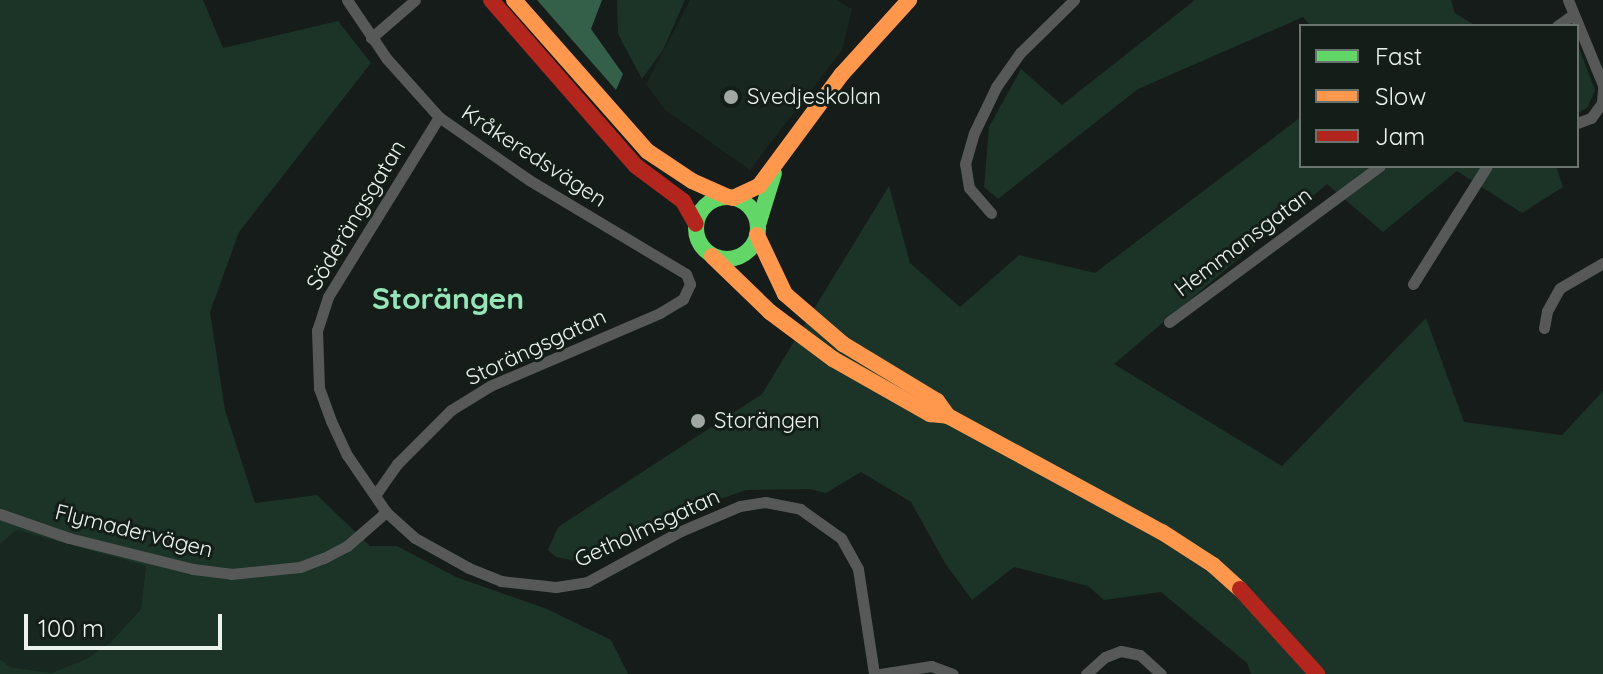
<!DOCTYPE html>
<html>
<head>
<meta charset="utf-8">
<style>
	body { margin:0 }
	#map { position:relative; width:1603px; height:674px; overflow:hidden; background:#161c19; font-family:Quicksand,sans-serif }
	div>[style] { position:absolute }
	.built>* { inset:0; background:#18271f }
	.green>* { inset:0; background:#1b3427 }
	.water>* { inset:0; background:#345f48 }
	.street>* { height:11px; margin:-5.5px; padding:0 5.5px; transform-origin:5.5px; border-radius:5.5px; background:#575958 }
	.fast>* { height:16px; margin:-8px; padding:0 8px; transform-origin:8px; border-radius:8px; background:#63d668 }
	.fast>.ring { margin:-8px; padding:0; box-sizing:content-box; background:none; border:16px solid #63d668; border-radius:50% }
	.slow>* { height:16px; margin:-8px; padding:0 8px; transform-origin:8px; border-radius:8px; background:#ff974d }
	.jam>* { height:16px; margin:-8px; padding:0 8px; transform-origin:8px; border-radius:8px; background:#b3261e }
	.dots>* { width:22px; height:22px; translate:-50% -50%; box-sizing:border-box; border:4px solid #141e18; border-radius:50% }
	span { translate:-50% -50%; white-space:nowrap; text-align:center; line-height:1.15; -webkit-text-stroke:6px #141e18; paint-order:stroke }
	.poi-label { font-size:22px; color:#ecf3ef }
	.left { translate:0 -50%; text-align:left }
	.street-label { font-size:22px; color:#ecf3ef }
	.district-label { font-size:30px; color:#96e5b9; font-weight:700 }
	.legend { position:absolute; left:1299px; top:24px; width:280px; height:144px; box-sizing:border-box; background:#141e18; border:2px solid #6a736e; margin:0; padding:10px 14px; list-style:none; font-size:24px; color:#ecf3ef }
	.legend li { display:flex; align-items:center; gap:16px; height:40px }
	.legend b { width:40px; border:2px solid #6a736e }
	.scale { position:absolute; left:24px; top:614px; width:198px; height:36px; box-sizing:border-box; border:4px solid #ecf3ef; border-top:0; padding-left:10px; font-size:24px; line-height:28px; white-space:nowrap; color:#ecf3ef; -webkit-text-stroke:6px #141e18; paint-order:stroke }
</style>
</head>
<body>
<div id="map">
	<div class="built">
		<i style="clip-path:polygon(690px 0,837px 0,852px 9px,842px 50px,750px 170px,665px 110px,646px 84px)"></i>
		<i style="clip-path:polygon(17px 530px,146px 566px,141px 609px,111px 642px,86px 659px,51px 673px,10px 667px,0 659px,0 544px)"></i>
	</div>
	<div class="green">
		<i style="clip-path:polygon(0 0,203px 0,223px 48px,338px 21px,371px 63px,239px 232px,210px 312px,225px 410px,255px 503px,317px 495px,370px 546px,397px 546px,456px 577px,547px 609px,611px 640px,628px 674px,0 674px,0 659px,10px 667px,51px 673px,86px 659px,111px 642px,141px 609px,146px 566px,17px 530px,0 544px)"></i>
		<i style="clip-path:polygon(617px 0,685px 0,663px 50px,642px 79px,618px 34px)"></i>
		<i style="clip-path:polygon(1195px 0,1451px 0,1455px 13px,1476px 26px,1311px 26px,1303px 17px,1138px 89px,998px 199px,984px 187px,989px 127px,1021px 69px,1062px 105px)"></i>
		<i style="clip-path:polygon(1577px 43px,1595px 90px,1588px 107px,1577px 114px)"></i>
		<i style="clip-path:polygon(1301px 117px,1301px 166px,1556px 166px,1563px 187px,1522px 213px,1457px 171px,1383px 232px,1327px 184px,1114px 364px,1282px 466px,1426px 318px,1464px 422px,1562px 435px,1603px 391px,1603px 674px,1251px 674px,1247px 663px,1161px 592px,1104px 600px,1088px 586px,1014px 567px,972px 600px,945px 563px,911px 502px,861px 472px,826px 493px,809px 489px,746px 490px,658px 521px,589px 564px,556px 557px,548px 550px,558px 527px,762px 394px,889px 186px,910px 263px,960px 307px,1019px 255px,1095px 273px)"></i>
	</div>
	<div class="water">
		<i style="clip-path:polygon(537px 0,602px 0,591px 29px,623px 74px,616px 90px)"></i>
	</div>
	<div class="street">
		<i style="left:347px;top:0;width:71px;rotate:55.9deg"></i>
		<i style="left:387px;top:59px;width:78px;rotate:48.1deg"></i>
		<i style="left:439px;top:117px;width:110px;rotate:35deg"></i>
		<i style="left:529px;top:180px;width:183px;rotate:30.9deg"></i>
		<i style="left:686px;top:274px;width:11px;rotate:68deg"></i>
		<i style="left:690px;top:284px;width:17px;rotate:115deg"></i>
		<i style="left:683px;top:299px;width:27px;rotate:149deg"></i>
		<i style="left:660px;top:313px;width:185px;rotate:156.8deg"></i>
		<i style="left:490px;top:386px;width:46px;rotate:148.4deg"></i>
		<i style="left:451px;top:410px;width:76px;rotate:135deg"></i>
		<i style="left:397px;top:464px;width:38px;rotate:125deg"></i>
		<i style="left:1568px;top:0;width:92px;rotate:67.6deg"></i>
		<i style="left:1557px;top:26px;width:19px;rotate:-35deg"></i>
		<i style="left:371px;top:38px;width:58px;rotate:-40.8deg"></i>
		<i style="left:439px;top:117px;width:211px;rotate:121.7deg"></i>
		<i style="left:328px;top:297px;width:35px;rotate:108deg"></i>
		<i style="left:317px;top:330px;width:58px;rotate:88deg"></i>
		<i style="left:319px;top:388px;width:35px;rotate:70deg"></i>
		<i style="left:331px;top:421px;width:38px;rotate:65deg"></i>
		<i style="left:347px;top:455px;width:69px;rotate:55.6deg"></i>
		<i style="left:386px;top:512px;width:39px;rotate:42deg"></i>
		<i style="left:415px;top:538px;width:62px;rotate:29.1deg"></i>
		<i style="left:469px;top:568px;width:35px;rotate:22deg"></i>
		<i style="left:501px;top:581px;width:55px;rotate:6.2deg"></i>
		<i style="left:556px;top:587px;width:31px;rotate:-9deg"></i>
		<i style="left:587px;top:582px;width:107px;rotate:-28.5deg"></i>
		<i style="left:681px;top:531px;width:64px;rotate:-23deg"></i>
		<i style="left:740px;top:506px;width:25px;rotate:-9deg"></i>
		<i style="left:765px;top:502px;width:36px;rotate:11deg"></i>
		<i style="left:800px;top:509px;width:50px;rotate:35.3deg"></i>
		<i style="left:841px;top:538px;width:35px;rotate:61deg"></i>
		<i style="left:858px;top:569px;width:106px;rotate:81.3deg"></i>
		<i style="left:1577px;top:123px;width:15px;rotate:-20deg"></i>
		<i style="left:1591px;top:118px;width:19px;rotate:-54deg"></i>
		<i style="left:1602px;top:103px;width:16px;rotate:-86deg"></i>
		<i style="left:991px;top:213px;width:33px;rotate:-131deg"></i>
		<i style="left:969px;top:188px;width:24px;rotate:-99deg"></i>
		<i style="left:965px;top:164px;width:32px;rotate:-74deg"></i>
		<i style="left:974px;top:133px;width:51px;rotate:-64.4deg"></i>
		<i style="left:996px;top:87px;width:42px;rotate:-54.8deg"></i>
		<i style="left:1020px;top:53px;width:76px;rotate:-44.5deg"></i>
		<i style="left:1413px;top:284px;width:139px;rotate:-57.9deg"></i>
		<i style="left:1169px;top:322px;width:262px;rotate:-36.5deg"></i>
		<i style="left:1544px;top:328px;width:17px;rotate:-80deg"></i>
		<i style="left:1547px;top:311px;width:26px;rotate:-61deg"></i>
		<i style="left:1560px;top:288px;width:50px;rotate:-30.2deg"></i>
		<i style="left:0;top:514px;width:73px;rotate:19.2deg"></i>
		<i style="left:69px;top:538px;width:128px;rotate:14deg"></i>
		<i style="left:193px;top:569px;width:38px;rotate:7deg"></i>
		<i style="left:231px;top:574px;width:69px;rotate:-5.8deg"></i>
		<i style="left:300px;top:567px;width:26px;rotate:-21deg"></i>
		<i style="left:324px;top:558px;width:26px;rotate:-28deg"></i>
		<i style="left:347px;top:546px;width:52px;rotate:-41.1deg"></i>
		<i style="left:880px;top:674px;width:52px;rotate:-8.9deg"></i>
		<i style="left:931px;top:666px;width:23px;rotate:20deg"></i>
		<i style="left:1086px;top:674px;width:25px;rotate:-42deg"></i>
		<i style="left:1105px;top:657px;width:17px;rotate:-21deg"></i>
		<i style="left:1121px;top:651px;width:19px;rotate:12deg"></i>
		<i style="left:1140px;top:655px;width:28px;rotate:42deg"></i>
	</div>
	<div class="fast">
		<i class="ring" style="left:696px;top:197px;width:46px;height:46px"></i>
		<i style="left:758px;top:225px;width:54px;rotate:-72.9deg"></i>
	</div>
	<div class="slow">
		<i style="left:514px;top:0;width:201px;rotate:48.6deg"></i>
		<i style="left:647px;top:151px;width:54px;rotate:33.7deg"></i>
		<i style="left:692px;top:181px;width:39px;rotate:24deg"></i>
		<i style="left:733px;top:198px;width:29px;rotate:-25deg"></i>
		<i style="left:759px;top:186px;width:139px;rotate:-53.5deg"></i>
		<i style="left:842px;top:74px;width:100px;rotate:-47.8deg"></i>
		<i style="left:757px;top:235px;width:65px;rotate:64.6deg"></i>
		<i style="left:785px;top:294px;width:77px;rotate:40.8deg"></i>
		<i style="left:843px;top:344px;width:110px;rotate:31.2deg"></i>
		<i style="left:937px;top:401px;width:19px;rotate:54deg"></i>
		<i style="left:712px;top:256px;width:81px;rotate:44deg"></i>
		<i style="left:770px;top:312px;width:79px;rotate:36.7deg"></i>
		<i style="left:833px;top:359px;width:112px;rotate:29.6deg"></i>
		<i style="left:930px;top:414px;width:18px;rotate:6deg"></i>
		<i style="left:948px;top:416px;width:243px;rotate:28.5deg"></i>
		<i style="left:1162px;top:532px;width:61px;rotate:32.9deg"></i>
		<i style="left:1213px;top:565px;width:36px;rotate:42deg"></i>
	</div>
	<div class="jam">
		<i style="left:491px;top:0;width:220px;rotate:48.9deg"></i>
		<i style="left:636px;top:166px;width:59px;rotate:36.7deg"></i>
		<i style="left:683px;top:201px;width:26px;rotate:61deg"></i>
		<i style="left:1240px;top:589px;width:115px;rotate:47.8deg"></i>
	</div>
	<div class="dots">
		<i style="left:731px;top:97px;background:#a1a8a4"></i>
		<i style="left:698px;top:421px;background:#a1a8a4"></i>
	</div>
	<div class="poi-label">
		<span class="left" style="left:747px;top:97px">Svedjeskolan</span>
		<span class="left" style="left:714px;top:421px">Storängen</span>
	</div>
	<div class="street-label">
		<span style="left:534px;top:156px;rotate:33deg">Kråkeredsvägen</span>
		<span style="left:356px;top:215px;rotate:-59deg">Söderängsgatan</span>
		<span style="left:1243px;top:242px;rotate:-37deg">Hemmansgatan</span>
		<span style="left:536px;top:347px;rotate:-25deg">Storängsgatan</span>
		<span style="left:647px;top:528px;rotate:-25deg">Getholmsgatan</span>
		<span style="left:134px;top:531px;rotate:14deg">Flymadervägen</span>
	</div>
	<div class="district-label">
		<span style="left:448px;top:298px">Storängen</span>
	</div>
	<ul class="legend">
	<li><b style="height:10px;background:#63d668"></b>Fast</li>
	<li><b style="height:10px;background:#ff974d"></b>Slow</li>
	<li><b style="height:10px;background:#b3261e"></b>Jam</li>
	</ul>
	<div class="scale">100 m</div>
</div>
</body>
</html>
